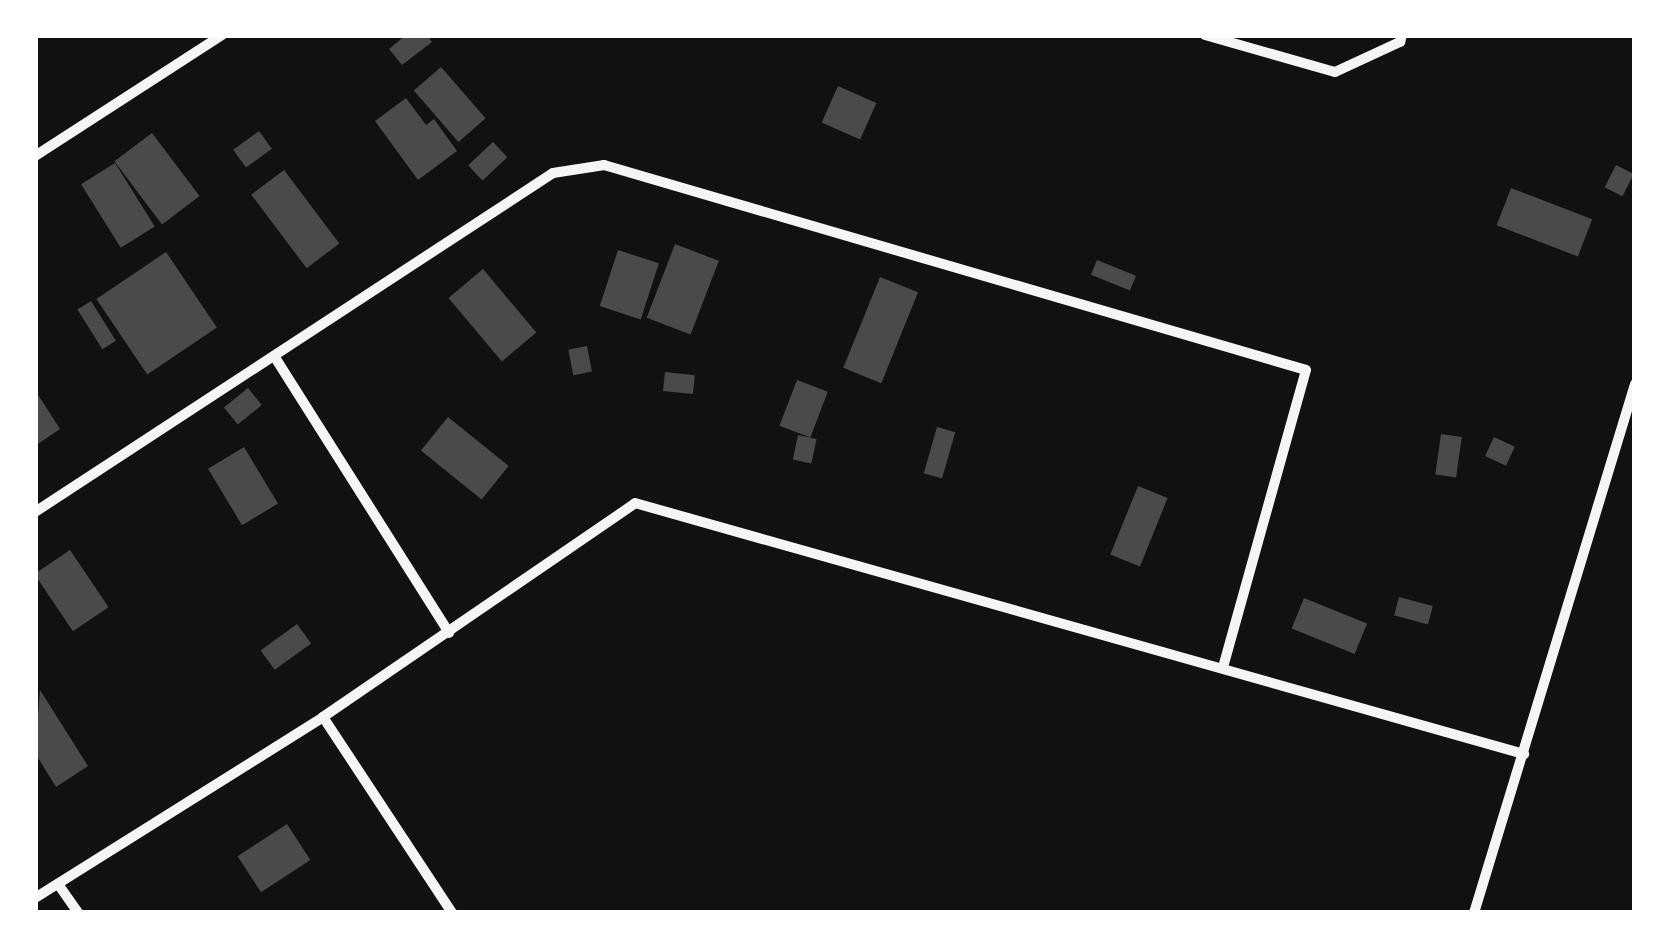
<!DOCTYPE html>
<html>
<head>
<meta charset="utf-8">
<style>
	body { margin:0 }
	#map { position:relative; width:1670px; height:948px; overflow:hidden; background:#111; font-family:"Sofia Sans Condensed",sans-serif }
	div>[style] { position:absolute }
	.building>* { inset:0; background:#4a4a4a; transform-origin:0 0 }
	.minor>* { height:10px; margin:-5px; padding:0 5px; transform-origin:5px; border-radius:5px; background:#f5f5f5 }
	span { translate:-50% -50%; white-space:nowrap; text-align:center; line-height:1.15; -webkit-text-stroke:8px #fff; paint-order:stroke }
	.frame { position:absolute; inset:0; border:38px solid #fff; pointer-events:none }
</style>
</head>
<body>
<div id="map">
	<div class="building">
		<i style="clip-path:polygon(406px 35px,427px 35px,432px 42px,402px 65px,389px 49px)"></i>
		<i style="left:441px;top:67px;width:68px;height:36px;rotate:49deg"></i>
		<i style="left:838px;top:86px;width:42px;height:40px;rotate:24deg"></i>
		<i style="clip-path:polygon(406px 98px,426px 125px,434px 119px,457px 151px,418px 180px,375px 121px)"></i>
		<i style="left:259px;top:131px;width:22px;height:32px;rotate:54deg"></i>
		<i style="left:152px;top:133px;width:79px;height:47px;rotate:53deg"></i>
		<i style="left:493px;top:142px;width:21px;height:34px;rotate:47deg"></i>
		<i style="left:115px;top:163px;width:75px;height:40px;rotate:58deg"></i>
		<i style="left:1616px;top:165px;width:20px;height:25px;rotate:27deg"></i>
		<i style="left:284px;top:170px;width:92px;height:41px;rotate:53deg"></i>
		<i style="left:1511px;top:188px;width:87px;height:40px;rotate:21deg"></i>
		<i style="left:675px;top:244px;width:47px;height:79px;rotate:21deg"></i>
		<i style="left:618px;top:250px;width:43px;height:59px;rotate:18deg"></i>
		<i style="left:166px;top:252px;width:91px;height:84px;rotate:56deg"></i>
		<i style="left:1097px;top:260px;width:42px;height:16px;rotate:22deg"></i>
		<i style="left:483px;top:269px;width:83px;height:45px;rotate:50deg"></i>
		<i style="left:880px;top:277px;width:41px;height:98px;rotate:22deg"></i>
		<i style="left:91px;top:301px;width:47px;height:16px;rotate:58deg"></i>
		<i style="left:587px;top:346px;width:26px;height:19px;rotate:79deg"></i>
		<i style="left:665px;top:372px;width:30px;height:19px;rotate:6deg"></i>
		<i style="left:797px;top:380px;width:33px;height:49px;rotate:21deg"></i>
		<i style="left:248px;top:388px;width:22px;height:31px;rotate:51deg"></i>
		<i style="clip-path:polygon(35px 390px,60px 429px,35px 446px)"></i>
		<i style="left:448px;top:417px;width:78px;height:43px;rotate:39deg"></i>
		<i style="left:937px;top:427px;width:19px;height:48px;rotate:16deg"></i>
		<i style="left:1441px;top:434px;width:21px;height:41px;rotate:8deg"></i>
		<i style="left:798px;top:435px;width:19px;height:25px;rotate:12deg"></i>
		<i style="left:1494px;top:437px;width:23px;height:21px;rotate:25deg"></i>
		<i style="left:244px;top:447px;width:66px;height:42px;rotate:59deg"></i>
		<i style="left:1138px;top:486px;width:32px;height:74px;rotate:22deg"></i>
		<i style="left:70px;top:550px;width:69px;height:43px;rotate:56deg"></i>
		<i style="left:1399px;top:597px;width:35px;height:19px;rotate:15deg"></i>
		<i style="left:1304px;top:598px;width:68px;height:33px;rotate:22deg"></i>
		<i style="left:297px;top:624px;width:24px;height:45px;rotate:54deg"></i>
		<i style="clip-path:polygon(40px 690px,88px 766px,56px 787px,35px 753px)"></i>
		<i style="left:287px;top:824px;width:43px;height:59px;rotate:57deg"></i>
	</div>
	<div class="minor">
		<i style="left:1205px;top:35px;width:135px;rotate:15.9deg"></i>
		<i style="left:1335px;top:72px;width:72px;rotate:-24.8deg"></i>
		<i style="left:1400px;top:42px;width:7px;rotate:-74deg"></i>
		<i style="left:35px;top:156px;width:223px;rotate:-32.9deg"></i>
		<i style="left:276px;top:359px;width:324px;rotate:57.7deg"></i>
		<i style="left:35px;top:512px;width:619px;rotate:-33.2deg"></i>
		<i style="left:553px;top:173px;width:52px;rotate:-8.9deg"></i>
		<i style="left:604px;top:165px;width:731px;rotate:16.28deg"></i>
		<i style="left:1306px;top:370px;width:308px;rotate:105.6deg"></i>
		<i style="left:323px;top:717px;width:235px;rotate:56.6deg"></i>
		<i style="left:58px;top:884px;width:35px;rotate:55deg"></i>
		<i style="left:35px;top:898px;width:340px;rotate:-32.1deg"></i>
		<i style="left:323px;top:717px;width:378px;rotate:-34.4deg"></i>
		<i style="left:635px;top:503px;width:924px;rotate:15.77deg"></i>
		<i style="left:1474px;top:913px;width:553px;rotate:-73.07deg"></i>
	</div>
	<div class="frame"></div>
</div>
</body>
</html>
